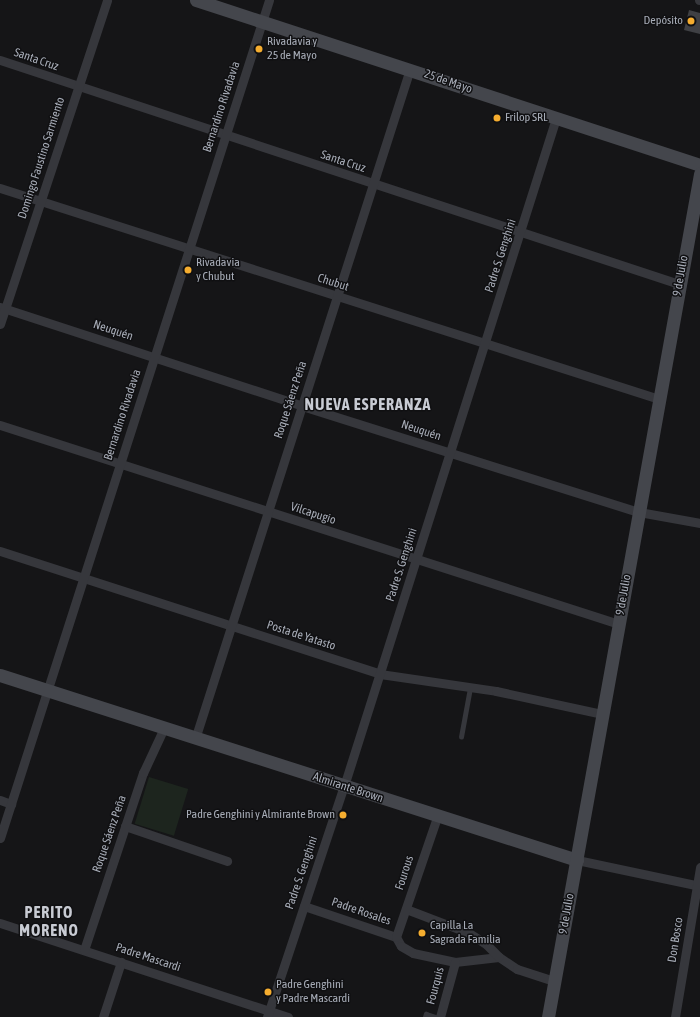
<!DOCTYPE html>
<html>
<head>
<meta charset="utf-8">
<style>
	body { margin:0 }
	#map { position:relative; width:700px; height:1017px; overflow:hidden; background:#151517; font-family:"Asap Condensed",sans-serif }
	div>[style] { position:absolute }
	.green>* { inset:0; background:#1d251e; transform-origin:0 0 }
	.building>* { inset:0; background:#3f4044 }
	.lane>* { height:4.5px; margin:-2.25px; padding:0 2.25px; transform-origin:2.25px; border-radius:2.25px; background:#36373c }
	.street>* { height:9px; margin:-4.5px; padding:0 4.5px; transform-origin:4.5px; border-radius:4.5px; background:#36373c }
	.secondary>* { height:13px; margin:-6.5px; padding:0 6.5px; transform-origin:6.5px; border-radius:6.5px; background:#44464c }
	.dots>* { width:11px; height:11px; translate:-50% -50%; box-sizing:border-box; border:2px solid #101012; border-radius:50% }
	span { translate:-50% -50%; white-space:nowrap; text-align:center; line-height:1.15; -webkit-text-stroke:3px #101012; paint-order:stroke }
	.poi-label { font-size:12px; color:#a7acb7 }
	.right { translate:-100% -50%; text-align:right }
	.left { translate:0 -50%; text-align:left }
	.street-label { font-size:12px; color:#a7acb7 }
	.district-label { font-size:16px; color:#c8cbd3; font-weight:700; letter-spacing:1px }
</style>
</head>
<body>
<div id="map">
	<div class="green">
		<i style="left:149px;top:777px;width:41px;height:49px;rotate:17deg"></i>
	</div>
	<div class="building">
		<i style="clip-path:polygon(689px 10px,700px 13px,700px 34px,684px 30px)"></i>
	</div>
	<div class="lane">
		<i style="left:461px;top:737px;width:50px;rotate:-79.6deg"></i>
		<i style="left:425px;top:1017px;width:3px;rotate:-72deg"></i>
		<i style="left:426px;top:1014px;width:10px;rotate:17deg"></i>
	</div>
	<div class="street">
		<i style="left:699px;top:0;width:1px"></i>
		<i style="left:0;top:60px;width:715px;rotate:18.26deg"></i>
		<i style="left:0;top:188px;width:692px;rotate:17.75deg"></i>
		<i style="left:0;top:307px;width:318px;rotate:18.1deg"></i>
		<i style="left:302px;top:406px;width:353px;rotate:17.5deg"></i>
		<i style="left:639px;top:512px;width:62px;rotate:10.2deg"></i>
		<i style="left:0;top:324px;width:341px;rotate:-71.7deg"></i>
		<i style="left:0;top:425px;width:650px;rotate:17.82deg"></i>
		<i style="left:0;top:551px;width:399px;rotate:17.9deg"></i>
		<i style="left:380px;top:674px;width:117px;rotate:8.3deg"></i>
		<i style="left:496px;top:691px;width:108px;rotate:12.2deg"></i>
		<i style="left:195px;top:739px;width:704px;rotate:-72.21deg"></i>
		<i style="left:0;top:800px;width:12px;rotate:20deg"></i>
		<i style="left:125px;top:826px;width:108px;rotate:18.9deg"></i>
		<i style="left:0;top:838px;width:880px;rotate:-72.2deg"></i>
		<i style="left:577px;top:860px;width:126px;rotate:11.9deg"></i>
		<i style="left:304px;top:906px;width:97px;rotate:18.6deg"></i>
		<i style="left:396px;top:937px;width:10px;rotate:61deg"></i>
		<i style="left:401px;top:946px;width:14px;rotate:30deg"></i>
		<i style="left:413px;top:953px;width:43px;rotate:12.1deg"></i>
		<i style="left:455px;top:962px;width:44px;rotate:-6.5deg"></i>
		<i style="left:499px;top:957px;width:22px;rotate:34deg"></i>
		<i style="left:517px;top:969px;width:40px;rotate:18deg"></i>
		<i style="left:406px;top:909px;width:67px;rotate:20.9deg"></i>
		<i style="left:469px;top:933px;width:20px;rotate:33deg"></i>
		<i style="left:486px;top:944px;width:18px;rotate:45deg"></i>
		<i style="left:0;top:923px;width:303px;rotate:18.1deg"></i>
		<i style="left:396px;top:937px;width:127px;rotate:-71.1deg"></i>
		<i style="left:84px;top:950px;width:187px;rotate:-71.6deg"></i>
		<i style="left:143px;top:773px;width:50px;rotate:-65deg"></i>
		<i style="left:103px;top:1017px;width:58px;rotate:-71.9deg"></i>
		<i style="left:267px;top:1017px;width:243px;rotate:-71.6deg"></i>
		<i style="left:344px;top:786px;width:701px;rotate:-72.39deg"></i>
		<i style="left:440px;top:1017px;width:57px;rotate:-74.7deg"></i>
		<i style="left:675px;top:1017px;width:152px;rotate:-80.5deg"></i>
	</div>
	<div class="secondary">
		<i style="left:196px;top:0;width:530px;rotate:18.13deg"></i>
		<i style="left:0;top:675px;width:606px;rotate:17.78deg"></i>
		<i style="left:548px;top:1017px;width:857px;rotate:-79.78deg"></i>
	</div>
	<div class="dots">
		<i style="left:691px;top:21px;background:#f5ad2f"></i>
		<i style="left:259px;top:49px;background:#f5ad2f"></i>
		<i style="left:497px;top:118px;background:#f5ad2f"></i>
		<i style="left:188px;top:270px;background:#f5ad2f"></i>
		<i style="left:343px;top:815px;background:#f5ad2f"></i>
		<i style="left:422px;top:933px;background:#f5ad2f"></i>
		<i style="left:268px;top:992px;background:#f5ad2f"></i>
	</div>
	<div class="poi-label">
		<span class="right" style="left:683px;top:21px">Depósito</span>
		<span class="left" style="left:267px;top:49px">Rivadavia y<br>25 de Mayo</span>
		<span class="left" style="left:505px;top:118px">Frilop SRL</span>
		<span class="left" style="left:196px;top:270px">Rivadavia<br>y Chubut</span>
		<span class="right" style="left:335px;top:815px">Padre Genghini y Almirante Brown</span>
		<span class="left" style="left:430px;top:933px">Capilla La<br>Sagrada Familia</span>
		<span class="left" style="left:276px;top:992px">Padre Genghini<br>y Padre Mascardi</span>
	</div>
	<div class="street-label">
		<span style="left:36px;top:60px;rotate:19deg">Santa Cruz</span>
		<span style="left:448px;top:82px;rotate:19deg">25 de Mayo</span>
		<span style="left:222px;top:107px;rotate:-72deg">Bernardino Rivadavia</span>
		<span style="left:42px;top:158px;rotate:-72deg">Domingo Faustino Sarmiento</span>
		<span style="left:343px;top:162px;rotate:18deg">Santa Cruz</span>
		<span style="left:501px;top:256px;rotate:-72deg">Padre S. Genghini</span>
		<span style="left:681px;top:276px;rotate:-80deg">9 de Julio</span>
		<span style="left:333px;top:283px;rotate:18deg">Chubut</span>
		<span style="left:113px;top:331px;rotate:18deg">Neuquén</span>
		<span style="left:291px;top:400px;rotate:-72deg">Roque Sáenz Peña</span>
		<span style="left:123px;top:415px;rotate:-72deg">Bernardino Rivadavia</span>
		<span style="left:421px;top:431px;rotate:18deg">Neuquén</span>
		<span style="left:313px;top:514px;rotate:18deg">Vilcapugio</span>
		<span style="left:402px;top:565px;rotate:-72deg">Padre S. Genghini</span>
		<span style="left:624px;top:595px;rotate:-80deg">9 de Julio</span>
		<span style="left:301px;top:636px;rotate:18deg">Posta de Yatasto</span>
		<span style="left:348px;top:788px;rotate:18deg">Almirante Brown</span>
		<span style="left:110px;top:834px;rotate:-71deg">Roque Sáenz Peña</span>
		<span style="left:302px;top:873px;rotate:-71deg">Padre S. Genghini</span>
		<span style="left:405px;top:873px;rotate:-72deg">Fourous</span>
		<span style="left:361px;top:912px;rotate:19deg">Padre Rosales</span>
		<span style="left:567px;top:914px;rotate:-80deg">9 de Julio</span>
		<span style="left:676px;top:940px;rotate:-81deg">Don Bosco</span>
		<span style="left:148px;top:958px;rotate:18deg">Padre Mascardi</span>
		<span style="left:436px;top:986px;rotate:-75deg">Fourquis</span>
	</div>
	<div class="district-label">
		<span style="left:368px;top:404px">NUEVA ESPERANZA</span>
		<span style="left:49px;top:921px">PERITO<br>MORENO</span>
	</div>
</div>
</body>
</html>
